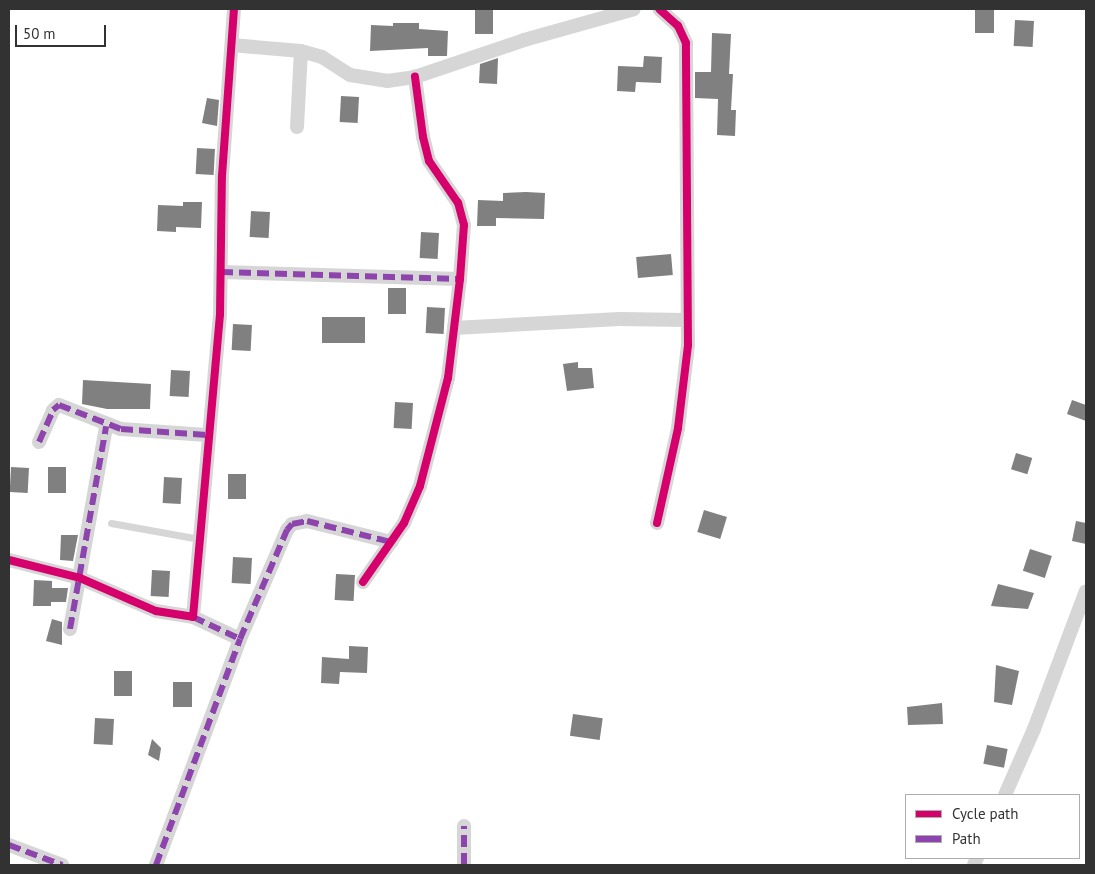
<!DOCTYPE html>
<html>
<head>
<meta charset="utf-8">
<style>
	body { margin:0 }
	#map { position:relative; width:1095px; height:874px; overflow:hidden; background:#fff; font-family:"PT Sans",sans-serif }
	div>[style] { position:absolute }
	.building>* { inset:0; background:#808080; transform-origin:0 0 }
	.service>* { height:7px; margin:-3.5px; padding:0 3.5px; transform-origin:3.5px; border-radius:3.5px; background:#d6d6d6 }
	.minor>* { height:14px; margin:-7px; padding:0 7px; transform-origin:7px; border-radius:7px; background:#d6d6d6 }
	.quiet>* { height:6px; margin-top:-3px; transform-origin:0; background:repeating-linear-gradient(90deg,#8e44ad 0 12px,transparent 0 18px) }
	.cycleway>* { height:8px; margin:-4px; padding:0 4px; transform-origin:4px; border-radius:4px; background:#d6006c }
	span { translate:-50% -50%; white-space:nowrap; text-align:center; line-height:1.15; -webkit-text-stroke:5px #fff; paint-order:stroke }
	.frame { position:absolute; inset:0; border:10px solid #323232; pointer-events:none }
	.legend { position:absolute; left:905px; top:794px; width:175px; height:65px; box-sizing:border-box; background:#fff; border:1px solid #adadad; margin:0; padding:6px 9px; list-style:none; font-size:15px; color:#323232 }
	.legend li { display:flex; align-items:center; gap:10px; height:25px }
	.legend b { width:25px; border:1px solid #adadad }
	.scale { position:absolute; left:15px; top:25px; width:91px; height:22px; box-sizing:border-box; border:2px solid #323232; border-top:0; padding-left:6px; font-size:15px; line-height:18px; white-space:nowrap; color:#323232; -webkit-text-stroke:4px #fff; paint-order:stroke }
</style>
</head>
<body>
<div id="map">
	<div class="building">
		<i style="left:475px;top:9px;width:18px;height:25px"></i>
		<i style="left:975px;top:9px;width:19px;height:24px"></i>
		<i style="left:1015px;top:20px;width:19px;height:26px;rotate:3deg"></i>
		<i style="clip-path:polygon(393px 23px,419px 23px,419px 29px,448px 31px,447px 56px,428px 56px,428px 48px,370px 51px,371px 25px,393px 26px)"></i>
		<i style="clip-path:polygon(712px 33px,731px 34px,729px 74px,733px 74px,731px 110px,736px 110px,735px 136px,717px 135px,718px 99px,695px 98px,695px 72px,711px 72px)"></i>
		<i style="clip-path:polygon(644px 56px,662px 57px,661px 83px,636px 82px,635px 92px,617px 91px,618px 66px,643px 67px)"></i>
		<i style="clip-path:polygon(498px 58px,497px 84px,479px 83px,480px 64px)"></i>
		<i style="left:341px;top:96px;width:18px;height:26px;rotate:3deg"></i>
		<i style="clip-path:polygon(207px 98px,219px 100px,217px 126px,202px 123px)"></i>
		<i style="left:197px;top:148px;width:18px;height:26px;rotate:3deg"></i>
		<i style="clip-path:polygon(526px 192px,545px 193px,544px 219px,496px 218px,496px 226px,477px 226px,478px 200px,503px 201px,503px 193px)"></i>
		<i style="clip-path:polygon(183px 202px,202px 202px,201px 228px,176px 227px,176px 232px,157px 231px,158px 205px,183px 206px)"></i>
		<i style="left:251px;top:211px;width:19px;height:26px;rotate:3deg"></i>
		<i style="left:421px;top:232px;width:18px;height:26px;rotate:3deg"></i>
		<i style="left:671px;top:254px;width:21px;height:35px;rotate:85deg"></i>
		<i style="left:388px;top:288px;width:18px;height:26px"></i>
		<i style="left:427px;top:307px;width:18px;height:26px;rotate:3deg"></i>
		<i style="left:322px;top:317px;width:43px;height:26px"></i>
		<i style="left:233px;top:324px;width:19px;height:26px;rotate:3deg"></i>
		<i style="clip-path:polygon(578px 362px,578px 368px,592px 368px,594px 388px,567px 391px,563px 364px)"></i>
		<i style="left:171px;top:370px;width:19px;height:26px;rotate:3deg"></i>
		<i style="clip-path:polygon(83px 380px,151px 384px,150px 409px,107px 409px,82px 404px)"></i>
		<i style="clip-path:polygon(1072px 400px,1086px 405px,1086px 421px,1067px 414px)"></i>
		<i style="left:395px;top:402px;width:18px;height:26px;rotate:3deg"></i>
		<i style="left:1016px;top:453px;width:17px;height:17px;rotate:17deg"></i>
		<i style="left:11px;top:467px;width:18px;height:25px;rotate:3deg"></i>
		<i style="left:48px;top:467px;width:18px;height:26px"></i>
		<i style="left:228px;top:474px;width:18px;height:25px"></i>
		<i style="left:164px;top:477px;width:18px;height:26px;rotate:3deg"></i>
		<i style="left:704px;top:510px;width:24px;height:23px;rotate:17deg"></i>
		<i style="clip-path:polygon(1076px 521px,1086px 523px,1086px 544px,1072px 541px)"></i>
		<i style="clip-path:polygon(61px 535px,78px 535px,73px 561px,60px 560px)"></i>
		<i style="left:1030px;top:549px;width:23px;height:23px;rotate:18deg"></i>
		<i style="left:233px;top:557px;width:19px;height:26px;rotate:3deg"></i>
		<i style="left:152px;top:570px;width:18px;height:26px;rotate:3deg"></i>
		<i style="left:336px;top:574px;width:19px;height:26px;rotate:3deg"></i>
		<i style="clip-path:polygon(34px 580px,52px 581px,52px 588px,68px 588px,66px 602px,51px 602px,51px 606px,33px 606px)"></i>
		<i style="clip-path:polygon(998px 584px,1034px 593px,1028px 609px,991px 606px)"></i>
		<i style="clip-path:polygon(52px 619px,62px 622px,62px 645px,46px 641px)"></i>
		<i style="clip-path:polygon(349px 646px,368px 647px,367px 673px,340px 672px,339px 684px,321px 683px,322px 657px,349px 659px)"></i>
		<i style="clip-path:polygon(996px 665px,1019px 671px,1012px 705px,994px 702px)"></i>
		<i style="left:114px;top:671px;width:18px;height:25px"></i>
		<i style="left:173px;top:682px;width:19px;height:25px"></i>
		<i style="clip-path:polygon(942px 703px,943px 724px,908px 725px,907px 707px)"></i>
		<i style="left:573px;top:714px;width:30px;height:22px;rotate:8deg"></i>
		<i style="left:95px;top:718px;width:19px;height:26px;rotate:3deg"></i>
		<i style="clip-path:polygon(152px 739px,161px 748px,159px 761px,148px 755px)"></i>
		<i style="left:987px;top:745px;width:21px;height:19px;rotate:11deg"></i>
	</div>
	<div class="service">
		<i style="left:111px;top:523px;width:90px;rotate:10.2deg"></i>
	</div>
	<div class="minor">
		<i style="left:232px;top:45px;width:69px;rotate:5deg"></i>
		<i style="left:301px;top:51px;width:22px;rotate:16deg"></i>
		<i style="left:322px;top:57px;width:33px;rotate:33deg"></i>
		<i style="left:350px;top:75px;width:37px;rotate:9deg"></i>
		<i style="left:387px;top:81px;width:28px;rotate:-8deg"></i>
		<i style="left:415px;top:77px;width:115px;rotate:-18.7deg"></i>
		<i style="left:524px;top:40px;width:114px;rotate:-15.7deg"></i>
		<i style="left:297px;top:127px;width:76px;rotate:-87deg"></i>
		<i style="left:221px;top:272px;width:239px;rotate:1.7deg"></i>
		<i style="left:454px;top:328px;width:165px;rotate:-3.1deg"></i>
		<i style="left:619px;top:319px;width:67px;rotate:0.9deg"></i>
		<i style="left:39px;top:442px;width:35px;rotate:-66deg"></i>
		<i style="left:53px;top:410px;width:8px;rotate:-40deg"></i>
		<i style="left:59px;top:405px;width:66px;rotate:21.2deg"></i>
		<i style="left:121px;top:429px;width:86px;rotate:4deg"></i>
		<i style="left:657px;top:523px;width:97px;rotate:-77.5deg"></i>
		<i style="left:678px;top:428px;width:84px;rotate:-83.1deg"></i>
		<i style="left:688px;top:345px;width:302px;rotate:-90.4deg"></i>
		<i style="left:686px;top:43px;width:19px;rotate:-115deg"></i>
		<i style="left:678px;top:26px;width:25px;rotate:-138deg"></i>
		<i style="left:9px;top:560px;width:73px;rotate:14.2deg"></i>
		<i style="left:80px;top:578px;width:83px;rotate:23.5deg"></i>
		<i style="left:156px;top:611px;width:37px;rotate:9deg"></i>
		<i style="left:193px;top:617px;width:304px;rotate:-84.9deg"></i>
		<i style="left:220px;top:314px;width:138px;rotate:-89.2deg"></i>
		<i style="left:222px;top:176px;width:167px;rotate:-85.9deg"></i>
		<i style="left:363px;top:582px;width:72px;rotate:-55.2deg"></i>
		<i style="left:404px;top:523px;width:40px;rotate:-66.6deg"></i>
		<i style="left:420px;top:486px;width:112px;rotate:-75.5deg"></i>
		<i style="left:448px;top:378px;width:100px;rotate:-83.1deg"></i>
		<i style="left:460px;top:279px;width:54px;rotate:-85.8deg"></i>
		<i style="left:464px;top:225px;width:23px;rotate:-105deg"></i>
		<i style="left:458px;top:203px;width:51px;rotate:-124.6deg"></i>
		<i style="left:429px;top:161px;width:25px;rotate:-104deg"></i>
		<i style="left:423px;top:137px;width:61px;rotate:-97.6deg"></i>
		<i style="left:193px;top:617px;width:52px;rotate:25.1deg"></i>
		<i style="left:70px;top:629px;width:206px;rotate:-79.9deg"></i>
		<i style="left:1005px;top:795px;width:72px;rotate:-66.3deg"></i>
		<i style="left:1034px;top:729px;width:147px;rotate:-69.4deg"></i>
		<i style="left:9px;top:845px;width:57px;rotate:20.7deg"></i>
		<i style="left:156px;top:865px;width:241px;rotate:-69.6deg"></i>
		<i style="left:240px;top:639px;width:119px;rotate:-66.7deg"></i>
		<i style="left:287px;top:530px;width:8px;rotate:-50deg"></i>
		<i style="left:292px;top:524px;width:15px;rotate:-11deg"></i>
		<i style="left:307px;top:521px;width:87px;rotate:14deg"></i>
		<i style="left:464px;top:865px;width:39px;rotate:-90deg"></i>
		<i style="left:974px;top:865px;width:8px;rotate:-67deg"></i>
	</div>
	<div class="quiet">
		<i style="left:221px;top:272px;width:239px;rotate:1.7deg"></i>
		<i style="left:39px;top:442px;width:35px;rotate:-66deg"></i>
		<i style="left:53px;top:410px;width:8px;rotate:-40deg"></i>
		<i style="left:59px;top:405px;width:66px;rotate:21.2deg"></i>
		<i style="left:121px;top:429px;width:86px;rotate:4deg"></i>
		<i style="left:193px;top:617px;width:52px;rotate:25.1deg"></i>
		<i style="left:70px;top:629px;width:206px;rotate:-79.9deg"></i>
		<i style="left:9px;top:845px;width:57px;rotate:20.7deg"></i>
		<i style="left:156px;top:865px;width:241px;rotate:-69.6deg"></i>
		<i style="left:240px;top:639px;width:119px;rotate:-66.7deg"></i>
		<i style="left:287px;top:530px;width:8px;rotate:-50deg"></i>
		<i style="left:292px;top:524px;width:15px;rotate:-11deg"></i>
		<i style="left:307px;top:521px;width:87px;rotate:14deg"></i>
		<i style="left:464px;top:865px;width:39px;rotate:-90deg"></i>
	</div>
	<div class="cycleway">
		<i style="left:657px;top:523px;width:97px;rotate:-77.5deg"></i>
		<i style="left:678px;top:428px;width:84px;rotate:-83.1deg"></i>
		<i style="left:688px;top:345px;width:302px;rotate:-90.4deg"></i>
		<i style="left:686px;top:43px;width:19px;rotate:-115deg"></i>
		<i style="left:678px;top:26px;width:25px;rotate:-138deg"></i>
		<i style="left:9px;top:560px;width:73px;rotate:14.2deg"></i>
		<i style="left:80px;top:578px;width:83px;rotate:23.5deg"></i>
		<i style="left:156px;top:611px;width:37px;rotate:9deg"></i>
		<i style="left:193px;top:617px;width:304px;rotate:-84.9deg"></i>
		<i style="left:220px;top:314px;width:138px;rotate:-89.2deg"></i>
		<i style="left:222px;top:176px;width:167px;rotate:-85.9deg"></i>
		<i style="left:363px;top:582px;width:72px;rotate:-55.2deg"></i>
		<i style="left:404px;top:523px;width:40px;rotate:-66.6deg"></i>
		<i style="left:420px;top:486px;width:112px;rotate:-75.5deg"></i>
		<i style="left:448px;top:378px;width:100px;rotate:-83.1deg"></i>
		<i style="left:460px;top:279px;width:54px;rotate:-85.8deg"></i>
		<i style="left:464px;top:225px;width:23px;rotate:-105deg"></i>
		<i style="left:458px;top:203px;width:51px;rotate:-124.6deg"></i>
		<i style="left:429px;top:161px;width:25px;rotate:-104deg"></i>
		<i style="left:423px;top:137px;width:61px;rotate:-97.6deg"></i>
	</div>
	<div class="frame"></div>
	<ul class="legend">
	<li><b style="height:6px;background:#d6006c"></b>Cycle path</li>
	<li><b style="height:6px;background:#8e44ad"></b>Path</li>
	</ul>
	<div class="scale">50 m</div>
</div>
</body>
</html>
